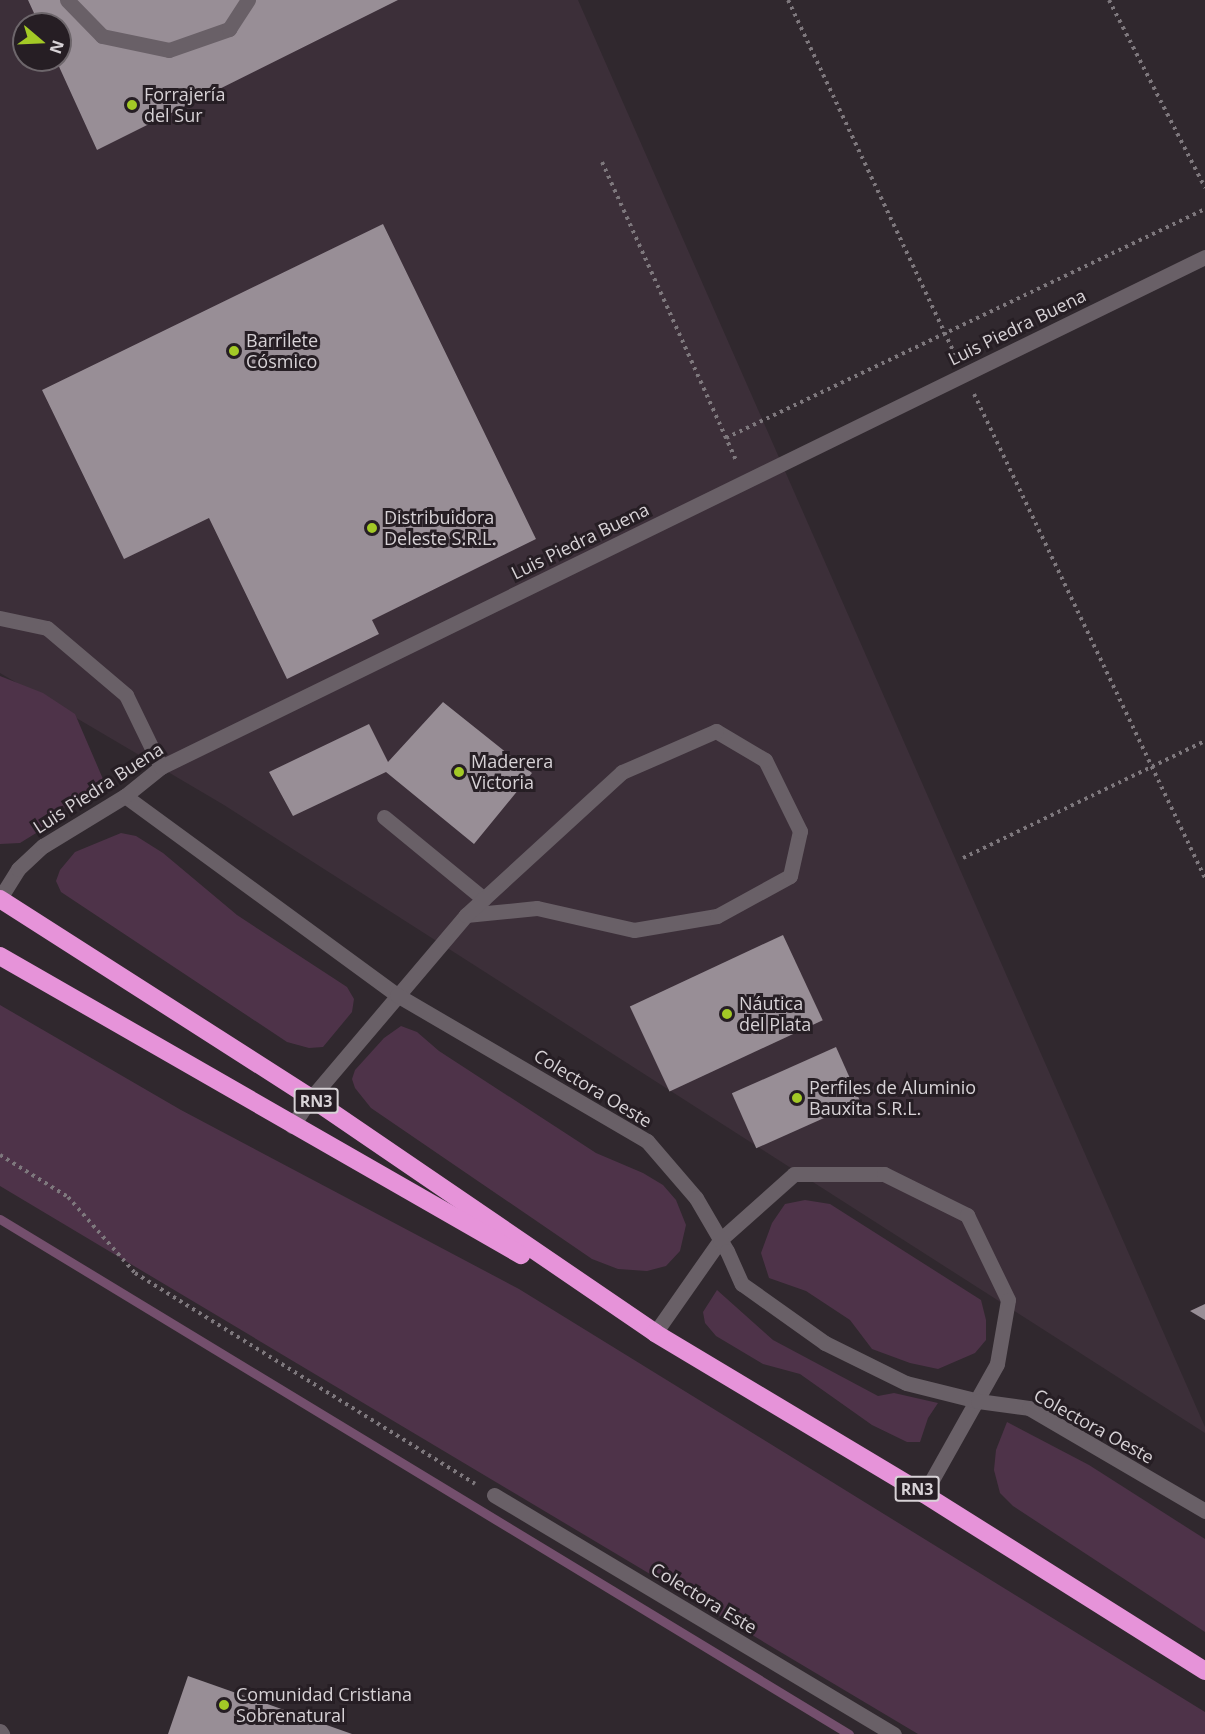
<!DOCTYPE html>
<html>
<head>
<meta charset="utf-8">
<style>
	body { margin:0 }
	#map { position:relative; width:1205px; height:1734px; overflow:hidden; background:#30282e; font-family:"Open Sans",sans-serif }
	div>[style] { position:absolute }
	.built>* { inset:0; background:#3c2f39 }
	.green>* { inset:0; background:#4e3349 }
	.stream>* { height:9px; margin:-4.5px; padding:0 4.5px; transform-origin:4.5px; border-radius:4.5px; background:#744f6d }
	.building>* { inset:0; background:#988e96; transform-origin:0 0 }
	.path>* { height:4px; margin-top:-2px; transform-origin:0; background:repeating-linear-gradient(90deg,#7e787d 0 3px,transparent 0 7.5px) }
	.lane>* { height:15px; margin:-7.5px; padding:0 7.5px; transform-origin:7.5px; border-radius:7.5px; background:#696067 }
	.street>* { height:15px; margin:-7.5px; padding:0 7.5px; transform-origin:7.5px; border-radius:7.5px; background:#696067 }
	.highway>* { height:18px; margin:-9px; padding:0 9px; transform-origin:9px; border-radius:9px; background:#e693d9 }
	.dots>* { width:16px; height:16px; translate:-50% -50%; box-sizing:border-box; border:3px solid #261e24; border-radius:50% }
	span { translate:-50% -50%; white-space:nowrap; text-align:center; line-height:1.15; -webkit-text-stroke:6px #261e24; paint-order:stroke }
	.shield-label span { padding:2px 4px; background:#261e24; border:2px solid; border-radius:4px; -webkit-text-stroke-width:0 }
	.shield-label { font-size:16px; color:#d7d2d6; font-weight:700 }
	.poi-label { font-size:18px; color:#d7d2d6 }
	.left { translate:0 -50%; text-align:left }
	.street-label { font-size:18px; color:#d7d2d6 }
	.north { position:absolute; left:12px; top:12px; width:60px; height:60px; box-sizing:border-box; background:#261e24; border:2px solid #6d666b; border-radius:50%; rotate:109deg; font-size:16px; font-weight:700; line-height:24px; text-align:center; color:#d7d2d6 }
	.north::after { content:''; display:block; margin:auto; width:21px; height:27px; background:#a3c926; clip-path:polygon(50% 0,100% 100%,50% 72%,0 100%) }
</style>
</head>
<body>
<div id="map">
	<div class="built">
		<i style="clip-path:polygon(evenodd,0 0,578px 0,1205px 1427px,1205px 1433px,224px 805px,0 673px,0 0,24px 24px,60px 24px,60px 60px,24px 60px,24px 24px)"></i>
	</div>
	<div class="green">
		<i style="clip-path:polygon(0 676px,43px 693px,75px 714px,103px 779px,96px 793px,81px 797px,62px 809px,41px 830px,20px 843px,0 844px)"></i>
		<i style="clip-path:polygon(121px 833px,136px 836px,163px 853px,237px 915px,347px 987px,354px 999px,352px 1012px,323px 1047px,309px 1048px,287px 1042px,61px 892px,56px 881px,60px 870px,75px 852px)"></i>
		<i style="clip-path:polygon(0 1005px,181px 1110px,519px 1289px,1205px 1712px,1205px 1734px,918px 1734px,0 1186px)"></i>
		<i style="clip-path:polygon(401px 1026px,417px 1032px,439px 1051px,596px 1153px,643px 1173px,663px 1185px,676px 1200px,686px 1225px,680px 1251px,666px 1266px,647px 1271px,618px 1269px,592px 1259px,371px 1108px,355px 1088px,352px 1079px,355px 1070px,384px 1038px)"></i>
		<i style="clip-path:polygon(805px 1200px,830px 1204px,981px 1300px,986px 1320px,986px 1340px,975px 1353px,938px 1369px,910px 1363px,872px 1349px,850px 1320px,806px 1291px,769px 1278px,761px 1253px,772px 1223px,785px 1204px)"></i>
		<i style="clip-path:polygon(717px 1290px,773px 1340px,878px 1396px,894px 1393px,938px 1403px,928px 1418px,920px 1442px,907px 1442px,872px 1425px,800px 1374px,763px 1364px,716px 1336px,705px 1323px,703px 1312px)"></i>
		<i style="clip-path:polygon(1007px 1422px,1089px 1465px,1205px 1539px,1205px 1632px,1013px 1506px,1000px 1493px,994px 1470px,996px 1450px)"></i>
	</div>
	<div class="stream">
		<i style="left:0;top:1219px;width:993px;rotate:31.24deg"></i>
	</div>
	<div class="building">
		<i style="clip-path:polygon(28px 0,398px 0,97px 150px,56px 60px,60px 60px,60px 24px,39px 24px)"></i>
		<i style="clip-path:polygon(383px 224px,536px 539px,372px 620px,379px 634px,287px 679px,209px 518px,124px 559px,42px 390px)"></i>
		<i style="clip-path:polygon(443px 702px,532px 773px,474px 844px,386px 772px,293px 816px,269px 772px,369px 724px,388px 762px)"></i>
		<i style="left:783px;top:935px;width:94px;height:169px;rotate:65deg"></i>
		<i style="left:836px;top:1047px;width:60px;height:114px;rotate:66deg"></i>
		<i style="clip-path:polygon(1205px 1304px,1205px 1320px,1190px 1311px)"></i>
		<i style="clip-path:polygon(188px 1676px,352px 1734px,168px 1734px)"></i>
	</div>
	<div class="path">
		<i style="left:788px;top:0;width:392px;rotate:64.8deg"></i>
		<i style="left:1109px;top:0;width:211px;rotate:62.9deg"></i>
		<i style="left:602px;top:162px;width:329px;rotate:65.8deg"></i>
		<i style="left:974px;top:394px;width:536px;rotate:64.49deg"></i>
		<i style="left:726px;top:438px;width:531px;rotate:-25.55deg"></i>
		<i style="left:963px;top:858px;width:269px;rotate:-25.8deg"></i>
		<i style="left:0;top:1155px;width:80px;rotate:31.7deg"></i>
		<i style="left:68px;top:1197px;width:101px;rotate:48.6deg"></i>
		<i style="left:135px;top:1273px;width:400px;rotate:31.8deg"></i>
	</div>
	<div class="lane">
		<i style="left:67px;top:0;width:50px;rotate:45.8deg"></i>
		<i style="left:102px;top:36px;width:68px;rotate:11.8deg"></i>
		<i style="left:169px;top:50px;width:64px;rotate:-19.3deg"></i>
		<i style="left:229px;top:29px;width:35px;rotate:-57deg"></i>
		<i style="left:384px;top:817px;width:129px;rotate:39.4deg"></i>
		<i style="left:292px;top:1126px;width:34px;rotate:-56deg"></i>
		<i style="left:311px;top:1098px;width:240px;rotate:-49.7deg"></i>
		<i style="left:466px;top:915px;width:71px;rotate:-5.6deg"></i>
		<i style="left:537px;top:908px;width:99px;rotate:12.8deg"></i>
		<i style="left:634px;top:930px;width:84px;rotate:-9.6deg"></i>
		<i style="left:717px;top:916px;width:83px;rotate:-28.7deg"></i>
		<i style="left:790px;top:876px;width:46px;rotate:-77.5deg"></i>
		<i style="left:800px;top:831px;width:79px;rotate:-116.2deg"></i>
		<i style="left:765px;top:760px;width:57px;rotate:-149.4deg"></i>
		<i style="left:716px;top:731px;width:103px;rotate:156.4deg"></i>
		<i style="left:622px;top:772px;width:212px;rotate:137.5deg"></i>
		<i style="left:655px;top:1333px;width:113px;rotate:-55deg"></i>
		<i style="left:720px;top:1240px;width:99px;rotate:-41.7deg"></i>
		<i style="left:794px;top:1174px;width:90px"></i>
		<i style="left:884px;top:1174px;width:93px;rotate:26.3deg"></i>
		<i style="left:967px;top:1215px;width:94px;rotate:64.2deg"></i>
		<i style="left:1008px;top:1300px;width:65px;rotate:99.8deg"></i>
		<i style="left:997px;top:1364px;width:149px;rotate:119.3deg"></i>
		<i style="left:494px;top:1495px;width:466px;rotate:30.9deg"></i>
	</div>
	<div class="street">
		<i style="left:0;top:618px;width:48px;rotate:12deg"></i>
		<i style="left:47px;top:628px;width:104px;rotate:40.3deg"></i>
		<i style="left:126px;top:695px;width:80px;rotate:64.1deg"></i>
		<i style="left:125px;top:796px;width:337px;rotate:36.2deg"></i>
		<i style="left:397px;top:995px;width:290px;rotate:30.3deg"></i>
		<i style="left:647px;top:1141px;width:75px;rotate:49.3deg"></i>
		<i style="left:696px;top:1198px;width:61px;rotate:59.7deg"></i>
		<i style="left:727px;top:1251px;width:36px;rotate:66deg"></i>
		<i style="left:742px;top:1284px;width:102px;rotate:35.4deg"></i>
		<i style="left:825px;top:1343px;width:90px;rotate:26.3deg"></i>
		<i style="left:906px;top:1383px;width:74px;rotate:14deg"></i>
		<i style="left:978px;top:1401px;width:51px;rotate:7.8deg"></i>
		<i style="left:1029px;top:1408px;width:204px;rotate:30.3deg"></i>
		<i style="left:0;top:898px;width:34px;rotate:-58deg"></i>
		<i style="left:18px;top:869px;width:34px;rotate:-43deg"></i>
		<i style="left:43px;top:846px;width:96px;rotate:-31.4deg"></i>
		<i style="left:125px;top:796px;width:46px;rotate:-38.9deg"></i>
		<i style="left:161px;top:767px;width:1162px;rotate:-26.04deg"></i>
		<i style="left:0;top:1731px;width:4px;rotate:56deg"></i>
	</div>
	<div class="highway">
		<i style="left:0;top:899px;width:369px;rotate:32.6deg"></i>
		<i style="left:311px;top:1098px;width:417px;rotate:34.3deg"></i>
		<i style="left:655px;top:1333px;width:313px;rotate:30.9deg"></i>
		<i style="left:924px;top:1494px;width:332px;rotate:32.2deg"></i>
		<i style="left:0;top:956px;width:601px;rotate:29.85deg"></i>
	</div>
	<div class="dots">
		<i style="left:132px;top:105px;background:#a3c926"></i>
		<i style="left:234px;top:351px;background:#a3c926"></i>
		<i style="left:372px;top:528px;background:#a3c926"></i>
		<i style="left:459px;top:772px;background:#a3c926"></i>
		<i style="left:727px;top:1014px;background:#a3c926"></i>
		<i style="left:797px;top:1098px;background:#a3c926"></i>
		<i style="left:224px;top:1705px;background:#a3c926"></i>
	</div>
	<div class="shield-label">
		<span style="left:316px;top:1101px">RN3</span>
		<span style="left:917px;top:1489px">RN3</span>
	</div>
	<div class="poi-label">
		<span class="left" style="left:144px;top:105px">Forrajería<br>del Sur</span>
		<span class="left" style="left:246px;top:351px">Barrilete<br>Cósmico</span>
		<span class="left" style="left:384px;top:528px">Distribuidora<br>Deleste S.R.L.</span>
		<span class="left" style="left:471px;top:772px">Maderera<br>Victoria</span>
		<span class="left" style="left:739px;top:1014px">Náutica<br>del Plata</span>
		<span class="left" style="left:809px;top:1098px">Perfiles de Aluminio<br>Bauxita S.R.L.</span>
		<span class="left" style="left:236px;top:1705px">Comunidad Cristiana<br>Sobrenatural</span>
	</div>
	<div class="street-label">
		<span style="left:1017px;top:327px;rotate:-26deg">Luis Piedra Buena</span>
		<span style="left:580px;top:541px;rotate:-26deg">Luis Piedra Buena</span>
		<span style="left:98px;top:788px;rotate:-33deg">Luis Piedra Buena</span>
		<span style="left:593px;top:1088px;rotate:31deg">Colectora Oeste</span>
		<span style="left:1094px;top:1426px;rotate:29deg">Colectora Oeste</span>
		<span style="left:704px;top:1598px;rotate:31deg">Colectora Este</span>
	</div>
	<div class="north">N</div>
</div>
</body>
</html>
